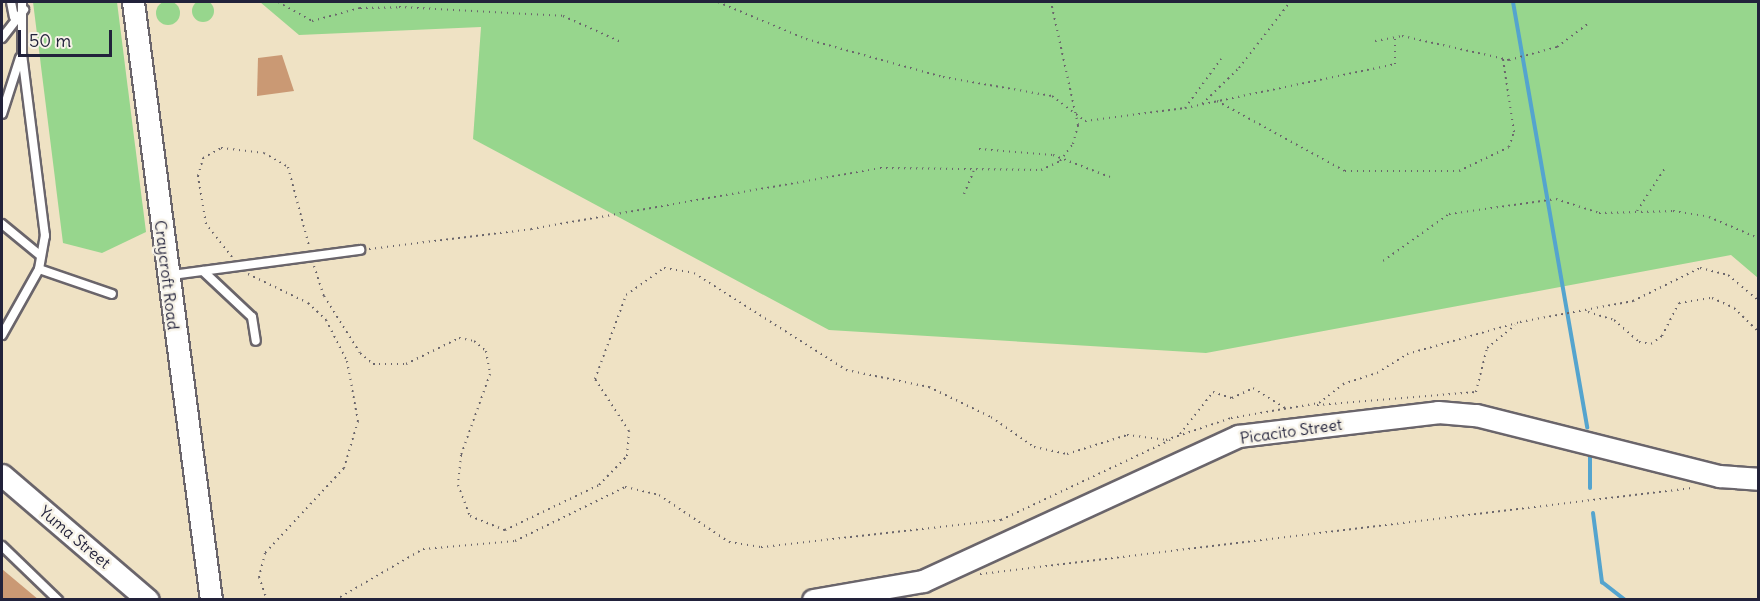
<!DOCTYPE html>
<html>
<head>
<meta charset="utf-8">
<style>
	body { margin:0 }
	#map { position:relative; width:1760px; height:601px; overflow:hidden; background:#efe2c4; font-family:Delius,sans-serif }
	div>[style] { position:absolute }
	.green>* { inset:0; background:#97d68d }
	.round { border-radius:50% }
	.stream>* { height:4px; margin:-2px; padding:0 2px; transform-origin:2px; border-radius:2px; background:#54a4ce }
	.building>* { inset:0; background:#ca9974 }
	.path>* { height:2px; margin-top:-1px; transform-origin:0; background:repeating-linear-gradient(90deg,#6a656b 0 1.5px,transparent 0 6px) }
	.roads { filter:drop-shadow(2px 0 #6a656b) drop-shadow(-2px 0 #6a656b) drop-shadow(0 2px #6a656b) drop-shadow(0 -2px #6a656b) }
	.lane>* { height:8px; margin:-4px; padding:0 4px; transform-origin:4px; border-radius:4px; background:#fff }
	.secondary>* { height:21px; margin:-10.5px; padding:0 10.5px; transform-origin:10.5px; border-radius:10.5px; background:#fff }
	span { translate:-50% -50%; white-space:nowrap; text-align:center; line-height:1.15; -webkit-text-stroke:5px #f7f3e8; paint-order:stroke }
	.street-label { font-size:16px; color:#22223b }
	.frame { position:absolute; inset:0; border:3px solid #22223b; pointer-events:none }
	.scale { position:absolute; left:18px; top:30px; width:94px; height:27px; box-sizing:border-box; border:3px solid #22223b; border-top:0; padding-left:8px; font-size:18px; line-height:21px; white-space:nowrap; color:#22223b; -webkit-text-stroke:4px #f7f3e8; paint-order:stroke }
</style>
</head>
<body>
<div id="map">
	<div class="green">
		<i class="round" style="left:192px;top:0;width:22px;height:22px"></i>
		<i class="round" style="left:156px;top:1px;width:24px;height:24px"></i>
		<i style="clip-path:polygon(33px 2px,117px 2px,146px 232px,102px 253px,63px 243px)"></i>
		<i style="clip-path:polygon(260px 2px,1758px 2px,1758px 278px,1731px 255px,1206px 353px,829px 330px,473px 139px,481px 27px,299px 35px)"></i>
	</div>
	<div class="stream">
		<i style="left:1513px;top:2px;width:432px;rotate:80.1deg"></i>
		<i style="left:1590px;top:455px;width:33px;rotate:90deg"></i>
		<i style="left:1593px;top:513px;width:70px;rotate:82.6deg"></i>
		<i style="left:1602px;top:582px;width:29px;rotate:38deg"></i>
	</div>
	<div class="building">
		<i style="clip-path:polygon(282px 55px,294px 91px,257px 96px,258px 58px)"></i>
		<i style="clip-path:polygon(2px 569px,39px 600px,2px 600px)"></i>
	</div>
	<div class="path">
		<i style="left:278px;top:2px;width:39px;rotate:29deg"></i>
		<i style="left:312px;top:21px;width:50px;rotate:-15.2deg"></i>
		<i style="left:360px;top:8px;width:39px;rotate:-1deg"></i>
		<i style="left:399px;top:7px;width:164px;rotate:3.1deg"></i>
		<i style="left:563px;top:16px;width:64px;rotate:24.1deg"></i>
		<i style="left:718px;top:2px;width:95px;rotate:22.8deg"></i>
		<i style="left:806px;top:39px;width:142px;rotate:15.5deg"></i>
		<i style="left:943px;top:77px;width:111px;rotate:9.9deg"></i>
		<i style="left:1052px;top:96px;width:41px;rotate:37.1deg"></i>
		<i style="left:1085px;top:121px;width:101px;rotate:-7.4deg"></i>
		<i style="left:1185px;top:108px;width:61px;rotate:-53.7deg"></i>
		<i style="left:1375px;top:41px;width:27px;rotate:-10deg"></i>
		<i style="left:1402px;top:36px;width:110px;rotate:12.6deg"></i>
		<i style="left:1509px;top:60px;width:50px;rotate:-15.2deg"></i>
		<i style="left:1557px;top:47px;width:38px;rotate:-37deg"></i>
		<i style="left:1217px;top:101px;width:146px;rotate:28.7deg"></i>
		<i style="left:1345px;top:171px;width:114px"></i>
		<i style="left:1459px;top:171px;width:55px;rotate:-25.6deg"></i>
		<i style="left:1509px;top:147px;width:16px;rotate:-72deg"></i>
		<i style="left:1514px;top:132px;width:74px;rotate:-98.6deg"></i>
		<i style="left:1202px;top:104px;width:52px;rotate:-44.2deg"></i>
		<i style="left:1239px;top:68px;width:83px;rotate:-52.3deg"></i>
		<i style="left:1185px;top:108px;width:215px;rotate:-11.8deg"></i>
		<i style="left:1395px;top:64px;width:28px;rotate:-90deg"></i>
		<i style="left:979px;top:149px;width:74px;rotate:4.6deg"></i>
		<i style="left:1053px;top:155px;width:61px;rotate:21.1deg"></i>
		<i style="left:964px;top:194px;width:25px;rotate:-67deg"></i>
		<i style="left:1637px;top:211px;width:51px;rotate:-56.9deg"></i>
		<i style="left:369px;top:249px;width:163px;rotate:-7deg"></i>
		<i style="left:531px;top:229px;width:354px;rotate:-9.9deg"></i>
		<i style="left:880px;top:168px;width:161px;rotate:0.7deg"></i>
		<i style="left:1041px;top:170px;width:21px;rotate:-25deg"></i>
		<i style="left:1060px;top:161px;width:21px;rotate:-53deg"></i>
		<i style="left:1073px;top:144px;width:20px;rotate:-75deg"></i>
		<i style="left:1078px;top:125px;width:126px;rotate:-102.4deg"></i>
		<i style="left:232px;top:257px;width:42px;rotate:-128.2deg"></i>
		<i style="left:206px;top:224px;width:49px;rotate:-99.5deg"></i>
		<i style="left:198px;top:176px;width:19px;rotate:-74deg"></i>
		<i style="left:203px;top:158px;width:21px;rotate:-29deg"></i>
		<i style="left:221px;top:148px;width:43px;rotate:6.6deg"></i>
		<i style="left:264px;top:153px;width:28px;rotate:30deg"></i>
		<i style="left:288px;top:167px;width:82px;rotate:75.1deg"></i>
		<i style="left:1383px;top:261px;width:81px;rotate:-35.5deg"></i>
		<i style="left:1449px;top:214px;width:108px;rotate:-8deg"></i>
		<i style="left:1556px;top:199px;width:45px;rotate:18deg"></i>
		<i style="left:1599px;top:213px;width:74px;rotate:-1.5deg"></i>
		<i style="left:1673px;top:211px;width:36px;rotate:9deg"></i>
		<i style="left:1709px;top:217px;width:53px;rotate:23.2deg"></i>
		<i style="left:314px;top:266px;width:32px;rotate:72deg"></i>
		<i style="left:324px;top:296px;width:67px;rotate:57.7deg"></i>
		<i style="left:360px;top:353px;width:17px;rotate:40deg"></i>
		<i style="left:373px;top:364px;width:33px"></i>
		<i style="left:406px;top:364px;width:59px;rotate:-26.1deg"></i>
		<i style="left:459px;top:338px;width:15px;rotate:11deg"></i>
		<i style="left:474px;top:341px;width:16px;rotate:40deg"></i>
		<i style="left:486px;top:351px;width:23px;rotate:80deg"></i>
		<i style="left:490px;top:374px;width:86px;rotate:109.7deg"></i>
		<i style="left:461px;top:455px;width:30px;rotate:96deg"></i>
		<i style="left:458px;top:485px;width:33px;rotate:69deg"></i>
		<i style="left:470px;top:516px;width:38px;rotate:22deg"></i>
		<i style="left:505px;top:530px;width:104px;rotate:-25.6deg"></i>
		<i style="left:599px;top:485px;width:40px;rotate:-46deg"></i>
		<i style="left:627px;top:456px;width:25px;rotate:-85deg"></i>
		<i style="left:629px;top:431px;width:62px;rotate:-123.2deg"></i>
		<i style="left:595px;top:379px;width:90px;rotate:-69.7deg"></i>
		<i style="left:626px;top:295px;width:47px;rotate:-35.4deg"></i>
		<i style="left:664px;top:268px;width:30px;rotate:9deg"></i>
		<i style="left:694px;top:273px;width:180px;rotate:32.5deg"></i>
		<i style="left:846px;top:370px;width:85px;rotate:11.6deg"></i>
		<i style="left:929px;top:387px;width:69px;rotate:25.8deg"></i>
		<i style="left:991px;top:417px;width:52px;rotate:34.9deg"></i>
		<i style="left:1034px;top:447px;width:34px;rotate:12deg"></i>
		<i style="left:1067px;top:454px;width:63px;rotate:-17.6deg"></i>
		<i style="left:1127px;top:435px;width:39px;rotate:7deg"></i>
		<i style="left:1166px;top:440px;width:69px;rotate:-18.7deg"></i>
		<i style="left:1231px;top:418px;width:89px;rotate:-9.7deg"></i>
		<i style="left:1319px;top:403px;width:31px;rotate:-38deg"></i>
		<i style="left:1343px;top:384px;width:36px;rotate:-18deg"></i>
		<i style="left:1377px;top:373px;width:36px;rotate:-32deg"></i>
		<i style="left:1407px;top:354px;width:117px;rotate:-15.8deg"></i>
		<i style="left:1520px;top:322px;width:115px;rotate:-10.5deg"></i>
		<i style="left:1633px;top:301px;width:75px;rotate:-26.2deg"></i>
		<i style="left:1700px;top:268px;width:29px;rotate:14deg"></i>
		<i style="left:1728px;top:275px;width:39px;rotate:40deg"></i>
		<i style="left:248px;top:274px;width:67px;rotate:25.8deg"></i>
		<i style="left:308px;top:303px;width:25px;rotate:43deg"></i>
		<i style="left:326px;top:320px;width:46px;rotate:62.9deg"></i>
		<i style="left:347px;top:361px;width:61px;rotate:79.6deg"></i>
		<i style="left:358px;top:421px;width:49px;rotate:106.6deg"></i>
		<i style="left:344px;top:468px;width:116px;rotate:132.9deg"></i>
		<i style="left:265px;top:553px;width:25px;rotate:104deg"></i>
		<i style="left:259px;top:577px;width:24px;rotate:71deg"></i>
		<i style="left:1588px;top:312px;width:27px;rotate:17deg"></i>
		<i style="left:1614px;top:320px;width:33px;rotate:41deg"></i>
		<i style="left:1639px;top:342px;width:12px;rotate:9deg"></i>
		<i style="left:1651px;top:344px;width:14px;rotate:-36deg"></i>
		<i style="left:1662px;top:336px;width:37px;rotate:-63deg"></i>
		<i style="left:1679px;top:303px;width:33px;rotate:-9deg"></i>
		<i style="left:1712px;top:298px;width:24px;rotate:24deg"></i>
		<i style="left:1734px;top:308px;width:33px;rotate:44deg"></i>
		<i style="left:1317px;top:405px;width:160px;rotate:-4.7deg"></i>
		<i style="left:1476px;top:392px;width:45px;rotate:-76deg"></i>
		<i style="left:1487px;top:348px;width:36px;rotate:-39deg"></i>
		<i style="left:1180px;top:434px;width:53px;rotate:-51.8deg"></i>
		<i style="left:1213px;top:392px;width:20px;rotate:18deg"></i>
		<i style="left:1232px;top:398px;width:23px;rotate:-25deg"></i>
		<i style="left:1253px;top:388px;width:38px;rotate:32deg"></i>
		<i style="left:980px;top:574px;width:717px;rotate:-6.89deg"></i>
		<i style="left:335px;top:600px;width:102px;rotate:-30.1deg"></i>
		<i style="left:423px;top:549px;width:92px;rotate:-5deg"></i>
		<i style="left:515px;top:541px;width:123px;rotate:-26.1deg"></i>
		<i style="left:625px;top:487px;width:35px;rotate:13deg"></i>
		<i style="left:659px;top:495px;width:84px;rotate:33.9deg"></i>
		<i style="left:729px;top:542px;width:32px;rotate:9deg"></i>
		<i style="left:761px;top:547px;width:242px;rotate:-6.4deg"></i>
		<i style="left:1001px;top:520px;width:187px;rotate:-25.3deg"></i>
	</div>
	<div class="roads">
		<div class="lane">
			<i style="left:11px;top:2px;width:15px;rotate:79deg"></i>
			<i style="left:2px;top:38px;width:36px;rotate:-52deg"></i>
			<i style="left:2px;top:114px;width:59px;rotate:-72.2deg"></i>
			<i style="left:2px;top:224px;width:50px;rotate:39.4deg"></i>
			<i style="left:39px;top:269px;width:77px;rotate:18.9deg"></i>
			<i style="left:203px;top:271px;width:67px;rotate:43.2deg"></i>
			<i style="left:252px;top:317px;width:24px;rotate:81deg"></i>
			<i style="left:172px;top:275px;width:190px;rotate:-7.6deg"></i>
			<i style="left:2px;top:335px;width:76px;rotate:-60.7deg"></i>
			<i style="left:39px;top:269px;width:34px;rotate:-80deg"></i>
			<i style="left:45px;top:236px;width:183px;rotate:-97.2deg"></i>
			<i style="left:22px;top:54px;width:52px;rotate:-90deg"></i>
			<i style="left:2px;top:546px;width:78px;rotate:44deg"></i>
		</div>
		<div class="secondary">
			<i style="left:133px;top:2px;width:603px;rotate:82.57deg"></i>
			<i style="left:2px;top:475px;width:192px;rotate:40.6deg"></i>
			<i style="left:813px;top:600px;width:112px;rotate:-9.8deg"></i>
			<i style="left:923px;top:581px;width:347px;rotate:-24.7deg"></i>
			<i style="left:1238px;top:436px;width:201px;rotate:-6.8deg"></i>
			<i style="left:1438px;top:412px;width:38px;rotate:5deg"></i>
			<i style="left:1476px;top:415px;width:251px;rotate:14.1deg"></i>
			<i style="left:1719px;top:476px;width:39px;rotate:4deg"></i>
		</div>
	</div>
	<div class="street-label">
		<span style="left:167px;top:275px;rotate:83deg">Craycroft Road</span>
		<span style="left:1291px;top:431px;rotate:-8deg">Picacito Street</span>
		<span style="left:75px;top:537px;rotate:40deg">Yuma Street</span>
	</div>
	<div class="frame"></div>
	<div class="scale">50 m</div>
</div>
</body>
</html>
